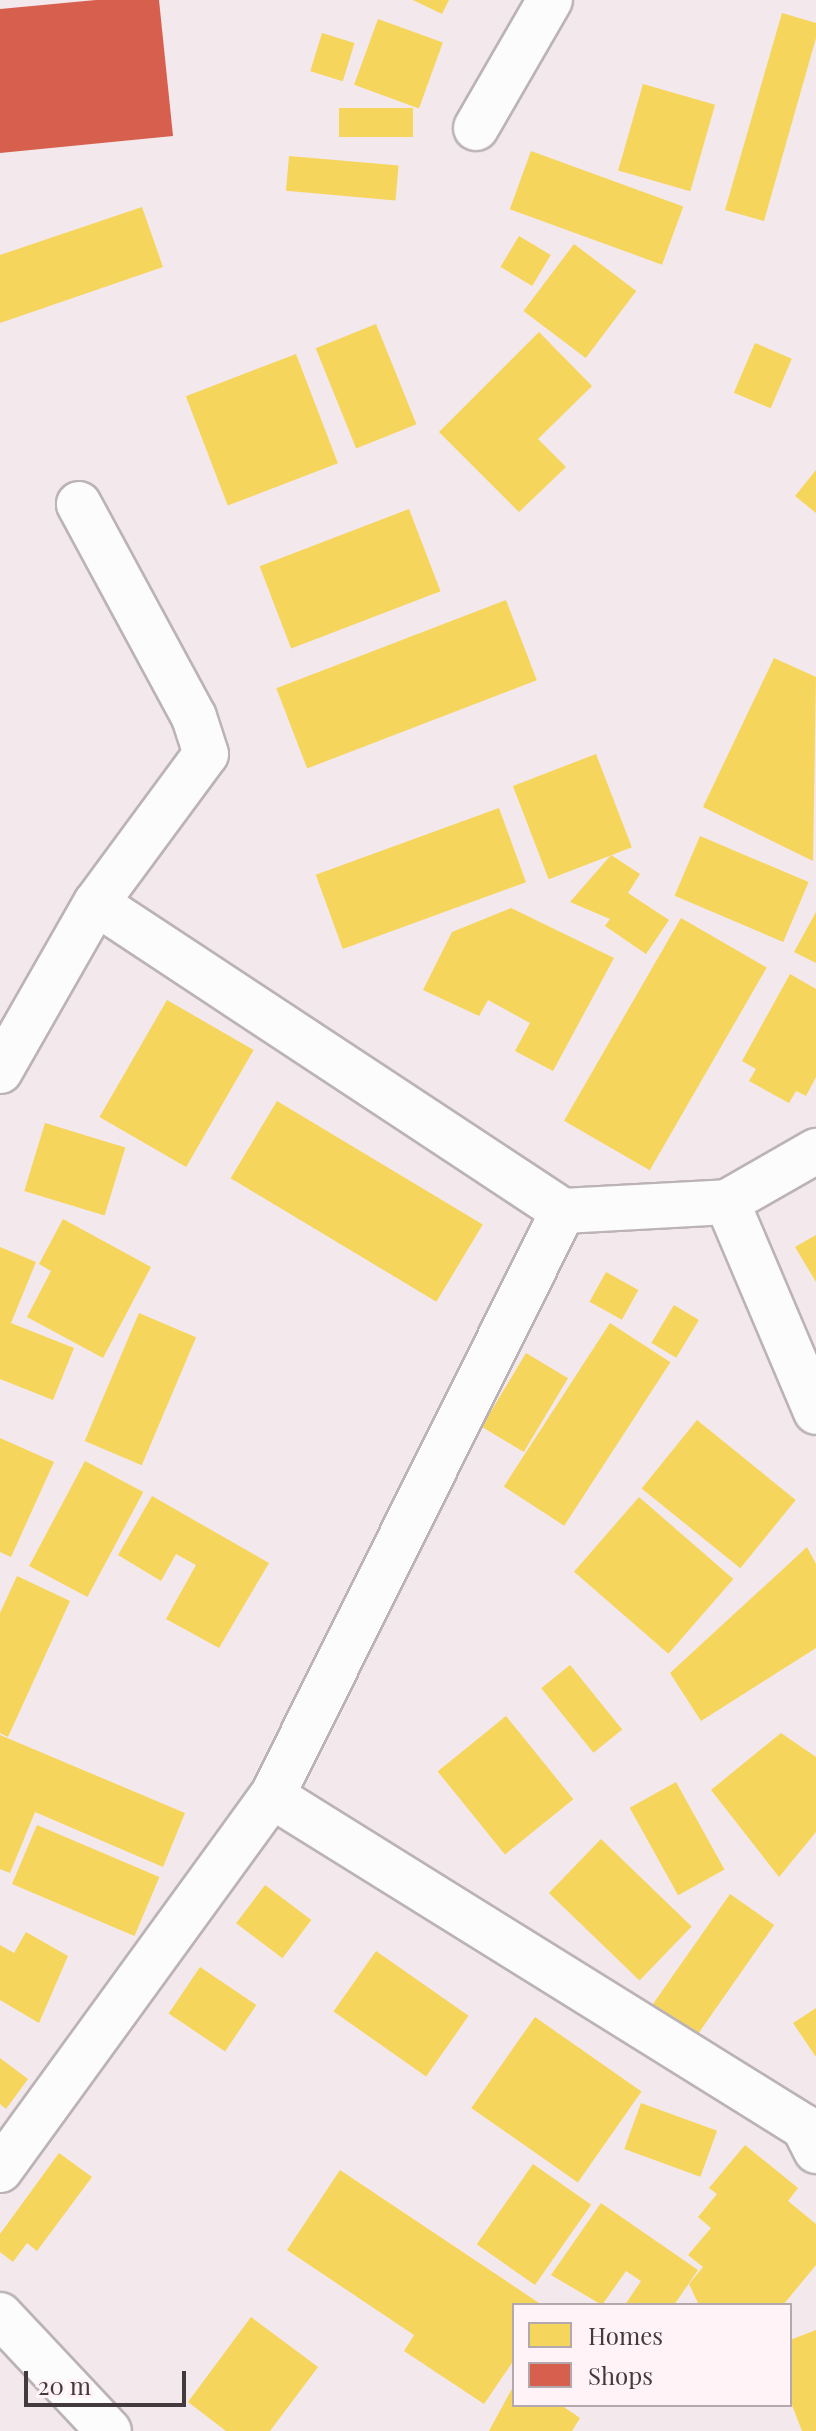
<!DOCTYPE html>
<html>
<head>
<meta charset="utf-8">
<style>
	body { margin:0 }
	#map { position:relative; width:816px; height:2431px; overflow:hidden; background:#f3e8ec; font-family:"Playfair Display",serif }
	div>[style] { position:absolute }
	.homes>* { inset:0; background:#f6d55c; transform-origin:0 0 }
	.shops>* { inset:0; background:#d6604d }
	.roads { filter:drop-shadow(2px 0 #bbb3b6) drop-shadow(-2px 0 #bbb3b6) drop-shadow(0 2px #bbb3b6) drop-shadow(0 -2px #bbb3b6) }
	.minor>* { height:44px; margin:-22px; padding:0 22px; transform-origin:22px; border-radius:22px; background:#fdfcfc }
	span { translate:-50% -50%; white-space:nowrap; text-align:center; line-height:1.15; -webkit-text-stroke:8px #fff3f8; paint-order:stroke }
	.legend { position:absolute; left:512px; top:2303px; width:280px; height:104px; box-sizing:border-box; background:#fff3f8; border:2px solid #b3a9ad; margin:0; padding:10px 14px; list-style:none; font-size:24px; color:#423a3d }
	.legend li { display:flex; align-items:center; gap:16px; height:40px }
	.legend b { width:40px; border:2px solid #b3a9ad }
	.scale { position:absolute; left:24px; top:2371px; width:162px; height:36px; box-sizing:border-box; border:4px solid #423a3d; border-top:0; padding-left:10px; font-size:24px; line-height:28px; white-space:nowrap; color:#423a3d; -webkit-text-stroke:6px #fff3f8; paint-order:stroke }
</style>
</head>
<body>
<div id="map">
	<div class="homes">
		<i style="clip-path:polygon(413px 0,449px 0,442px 14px)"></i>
		<i style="clip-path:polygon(782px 13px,816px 23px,816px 38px,764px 221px,725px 210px)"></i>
		<i style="left:378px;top:19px;width:69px;height:70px;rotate:20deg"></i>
		<i style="left:322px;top:33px;width:34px;height:40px;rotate:17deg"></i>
		<i style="left:643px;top:84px;width:75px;height:90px;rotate:16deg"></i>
		<i style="left:413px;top:108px;width:29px;height:74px;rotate:90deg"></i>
		<i style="left:531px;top:151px;width:162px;height:62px;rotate:20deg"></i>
		<i style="left:289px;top:156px;width:110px;height:35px;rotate:5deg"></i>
		<i style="clip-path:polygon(142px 207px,163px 267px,0 323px,0 255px)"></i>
		<i style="left:519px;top:236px;width:37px;height:36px;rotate:31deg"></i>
		<i style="left:574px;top:244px;width:78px;height:84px;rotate:37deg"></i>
		<i style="left:376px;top:324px;width:108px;height:65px;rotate:68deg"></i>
		<i style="clip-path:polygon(539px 332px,592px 386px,538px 439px,566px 467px,519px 512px,439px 432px)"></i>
		<i style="left:755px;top:343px;width:40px;height:54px;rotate:23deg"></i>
		<i style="left:296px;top:354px;width:117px;height:118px;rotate:69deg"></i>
		<i style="clip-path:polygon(816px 470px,816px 513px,795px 496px)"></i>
		<i style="left:409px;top:509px;width:88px;height:160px;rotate:69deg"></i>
		<i style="left:506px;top:600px;width:86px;height:246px;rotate:69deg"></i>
		<i style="clip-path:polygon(774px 658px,816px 677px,813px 861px,703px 807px)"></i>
		<i style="left:596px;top:754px;width:100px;height:89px;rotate:69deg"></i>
		<i style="left:499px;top:808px;width:79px;height:195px;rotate:70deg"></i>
		<i style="left:700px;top:836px;width:118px;height:65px;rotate:23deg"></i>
		<i style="clip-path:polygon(611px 855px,640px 874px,628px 893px,669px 920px,646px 954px,605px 926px,610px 919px,570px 902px)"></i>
		<i style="clip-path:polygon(511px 908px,614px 958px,553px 1071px,515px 1051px,530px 1023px,488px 1000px,479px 1016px,423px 990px,452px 932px)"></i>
		<i style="clip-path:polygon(816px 912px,816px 963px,794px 952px)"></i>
		<i style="left:681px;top:918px;width:99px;height:234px;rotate:30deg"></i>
		<i style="clip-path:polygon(790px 974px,816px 989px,816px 1077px,806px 1096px,796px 1091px,789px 1103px,749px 1081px,756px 1069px,742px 1061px)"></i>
		<i style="left:167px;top:1000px;width:100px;height:135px;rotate:30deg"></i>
		<i style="left:277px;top:1101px;width:240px;height:90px;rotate:31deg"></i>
		<i style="left:45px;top:1123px;width:84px;height:71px;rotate:17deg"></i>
		<i style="clip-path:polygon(63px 1219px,151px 1267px,103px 1358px,27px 1317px,51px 1271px,39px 1264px)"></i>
		<i style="clip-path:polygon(816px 1235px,816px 1282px,795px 1247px)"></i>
		<i style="clip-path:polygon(0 1247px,36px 1262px,11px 1323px,74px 1348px,53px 1400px,0 1379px)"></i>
		<i style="left:606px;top:1272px;width:37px;height:34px;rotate:29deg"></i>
		<i style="left:674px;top:1305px;width:29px;height:44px;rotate:31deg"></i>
		<i style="left:139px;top:1313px;width:62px;height:139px;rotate:23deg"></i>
		<i style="left:610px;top:1323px;width:72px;height:195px;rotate:33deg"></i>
		<i style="left:526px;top:1353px;width:49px;height:86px;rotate:31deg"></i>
		<i style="left:697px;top:1420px;width:127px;height:88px;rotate:39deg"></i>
		<i style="clip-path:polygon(0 1438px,54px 1462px,11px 1557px,0 1552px)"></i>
		<i style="left:85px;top:1461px;width:66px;height:119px;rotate:28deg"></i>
		<i style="clip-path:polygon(152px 1496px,269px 1563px,219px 1648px,166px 1619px,196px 1565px,176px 1554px,161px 1581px,118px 1555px)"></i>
		<i style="left:639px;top:1497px;width:125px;height:99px;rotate:41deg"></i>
		<i style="clip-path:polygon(807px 1547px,816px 1564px,816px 1648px,701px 1721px,670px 1673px)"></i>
		<i style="clip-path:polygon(17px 1576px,70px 1601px,8px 1737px,0 1733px,0 1613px)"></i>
		<i style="left:570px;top:1665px;width:83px;height:37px;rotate:51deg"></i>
		<i style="left:506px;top:1716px;width:107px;height:88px;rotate:51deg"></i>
		<i style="clip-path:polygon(781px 1733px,816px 1757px,816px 1832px,779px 1877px,711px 1790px)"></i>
		<i style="clip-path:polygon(0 1735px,185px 1813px,163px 1867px,35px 1812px,10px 1873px,0 1869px)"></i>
		<i style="left:676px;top:1782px;width:100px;height:53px;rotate:61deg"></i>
		<i style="left:37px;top:1825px;width:133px;height:64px;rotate:23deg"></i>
		<i style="left:601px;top:1839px;width:126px;height:75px;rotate:44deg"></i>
		<i style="left:265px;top:1885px;width:58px;height:48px;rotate:37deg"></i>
		<i style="left:730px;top:1894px;width:54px;height:144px;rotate:35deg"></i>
		<i style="clip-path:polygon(26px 1932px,68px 1956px,39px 2023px,0 2000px,0 1945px,14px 1953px)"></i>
		<i style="left:376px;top:1951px;width:113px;height:74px;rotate:35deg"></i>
		<i style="left:200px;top:1967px;width:68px;height:56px;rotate:34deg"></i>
		<i style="clip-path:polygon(816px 2008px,816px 2057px,793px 2023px)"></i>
		<i style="left:535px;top:2017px;width:130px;height:111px;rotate:35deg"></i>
		<i style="clip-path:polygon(0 2058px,28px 2079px,6px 2109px,0 2104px)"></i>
		<i style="left:641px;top:2103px;width:81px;height:49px;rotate:20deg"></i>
		<i style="clip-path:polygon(745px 2145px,798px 2188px,788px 2201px,816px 2224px,816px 2265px,783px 2305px,699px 2305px,689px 2284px,703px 2267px,688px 2255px,711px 2228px,698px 2217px,717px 2194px,709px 2188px)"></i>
		<i style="clip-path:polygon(59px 2153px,92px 2177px,37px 2251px,27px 2243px,13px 2262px,0 2252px,0 2234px)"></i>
		<i style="left:533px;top:2164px;width:71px;height:98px;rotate:35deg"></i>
		<i style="clip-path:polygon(340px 2170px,542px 2305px,514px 2305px,514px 2360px,484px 2404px,404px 2351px,414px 2335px,287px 2250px)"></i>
		<i style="clip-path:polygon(601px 2203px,698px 2270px,674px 2305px,625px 2305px,641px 2281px,626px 2271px,602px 2305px,551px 2275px)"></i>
		<i style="clip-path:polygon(251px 2317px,318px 2367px,270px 2431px,226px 2431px,188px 2402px)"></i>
		<i style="clip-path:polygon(816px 2330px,816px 2431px,802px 2431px,790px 2400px,790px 2340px)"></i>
		<i style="clip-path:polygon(514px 2385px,514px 2405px,561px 2405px,580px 2418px,572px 2431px,489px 2431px)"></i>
	</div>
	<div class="shops">
		<i style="clip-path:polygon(96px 0,159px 0,173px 136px,0 153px,0 9px)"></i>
	</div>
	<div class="roads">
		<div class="minor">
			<i style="left:476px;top:128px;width:148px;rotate:-60deg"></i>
			<i style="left:96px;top:903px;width:559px;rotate:33.41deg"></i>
			<i style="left:563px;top:1211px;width:164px;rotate:-3.1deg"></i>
			<i style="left:727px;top:1202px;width:103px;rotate:-29.8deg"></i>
			<i style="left:0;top:1071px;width:193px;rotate:-60.3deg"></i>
			<i style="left:96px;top:903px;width:185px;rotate:-53.6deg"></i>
			<i style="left:206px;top:754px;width:39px;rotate:-108deg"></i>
			<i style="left:194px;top:717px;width:242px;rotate:-118.4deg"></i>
			<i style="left:727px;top:1202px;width:228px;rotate:67deg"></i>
			<i style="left:272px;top:1796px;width:627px;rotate:31.89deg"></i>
			<i style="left:804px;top:2127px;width:27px;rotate:63deg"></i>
			<i style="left:0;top:2170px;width:462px;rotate:-54deg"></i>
			<i style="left:272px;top:1796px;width:653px;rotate:-63.55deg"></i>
			<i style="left:0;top:2315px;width:159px;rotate:46.8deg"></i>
		</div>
	</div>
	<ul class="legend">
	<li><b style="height:22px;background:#f6d55c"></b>Homes</li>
	<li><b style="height:22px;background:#d6604d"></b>Shops</li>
	</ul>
	<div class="scale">20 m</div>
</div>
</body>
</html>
